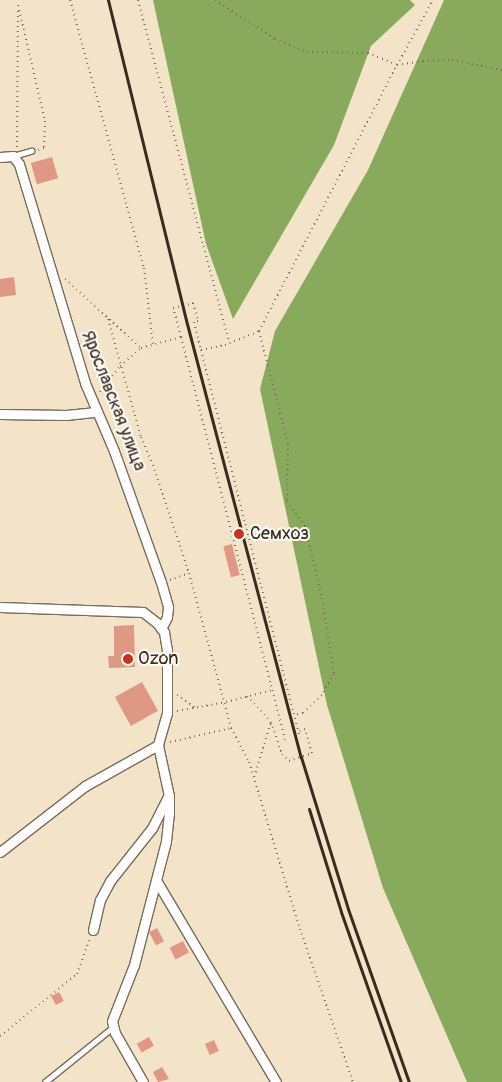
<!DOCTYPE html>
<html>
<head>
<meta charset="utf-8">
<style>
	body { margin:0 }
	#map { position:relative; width:502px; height:1082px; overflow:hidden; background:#f3e4c9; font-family:Pangolin,sans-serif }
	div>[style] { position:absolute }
	.forest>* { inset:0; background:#89aa5d }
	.building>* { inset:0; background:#df9883; transform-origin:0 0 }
	.path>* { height:2px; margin-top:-1px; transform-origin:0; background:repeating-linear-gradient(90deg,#7b6b5a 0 1px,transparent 0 5px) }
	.roads { filter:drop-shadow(1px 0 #7b6b5a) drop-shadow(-1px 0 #7b6b5a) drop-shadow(0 1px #7b6b5a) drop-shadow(0 -1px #7b6b5a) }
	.service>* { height:4.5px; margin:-2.25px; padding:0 2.25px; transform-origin:2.25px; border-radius:2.25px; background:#fff }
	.minor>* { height:9px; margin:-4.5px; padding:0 4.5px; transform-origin:4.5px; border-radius:4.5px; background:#fff }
	.rail>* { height:3px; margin:-1.5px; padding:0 1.5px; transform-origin:1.5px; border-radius:1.5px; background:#3b2a1e }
	.dots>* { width:14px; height:14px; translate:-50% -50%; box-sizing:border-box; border:2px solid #fdfcf7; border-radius:50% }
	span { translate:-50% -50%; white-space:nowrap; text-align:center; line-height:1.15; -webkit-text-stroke:4px #fdfcf7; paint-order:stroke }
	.street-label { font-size:18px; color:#3b2a1e }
	.poi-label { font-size:18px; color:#3b2a1e }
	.left { translate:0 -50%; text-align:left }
</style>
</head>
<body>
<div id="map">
	<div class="forest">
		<i style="clip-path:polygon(153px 0,410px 0,415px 5px,371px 46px,334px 145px,233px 319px,206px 244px)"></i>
		<i style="clip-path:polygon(444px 0,502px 0,502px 1082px,467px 1082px,383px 888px,327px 705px,260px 389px,275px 331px,368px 170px)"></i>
	</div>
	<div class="building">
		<i style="left:52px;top:157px;width:22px;height:22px;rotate:74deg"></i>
		<i style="clip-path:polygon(14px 277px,16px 295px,0 297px,0 279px)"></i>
		<i style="left:232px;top:544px;width:32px;height:9px;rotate:76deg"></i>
		<i style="clip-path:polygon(134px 625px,135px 667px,109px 668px,108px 656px,114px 656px,114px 626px)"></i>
		<i style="left:142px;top:682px;width:33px;height:31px;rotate:61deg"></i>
		<i style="left:157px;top:928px;width:15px;height:9px;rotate:62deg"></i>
		<i style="left:183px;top:941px;width:13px;height:15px;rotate:63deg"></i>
		<i style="left:59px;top:992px;width:10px;height:9px;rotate:61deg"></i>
		<i style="left:149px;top:1037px;width:10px;height:14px;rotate:61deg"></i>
		<i style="left:214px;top:1040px;width:12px;height:10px;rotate:66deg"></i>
		<i style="clip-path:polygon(162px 1067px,169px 1079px,158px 1082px,153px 1072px)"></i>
	</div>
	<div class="path">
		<i style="left:70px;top:0;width:278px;rotate:74.6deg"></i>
		<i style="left:144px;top:268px;width:78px;rotate:83.3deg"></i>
		<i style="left:138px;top:0;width:355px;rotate:75.1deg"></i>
		<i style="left:215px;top:0;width:72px;rotate:33deg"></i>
		<i style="left:275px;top:39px;width:35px;rotate:22deg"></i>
		<i style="left:307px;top:52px;width:61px;rotate:0.9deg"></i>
		<i style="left:368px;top:53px;width:31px;rotate:22deg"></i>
		<i style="left:397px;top:65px;width:26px;rotate:-9deg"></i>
		<i style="left:423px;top:61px;width:29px;rotate:-2deg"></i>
		<i style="left:452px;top:60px;width:51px;rotate:11.3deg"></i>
		<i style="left:18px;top:5px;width:119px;rotate:76.9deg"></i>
		<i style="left:45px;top:121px;width:27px;rotate:92deg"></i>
		<i style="left:44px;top:148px;width:6px;rotate:162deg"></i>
		<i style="left:17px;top:147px;width:137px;rotate:-89.6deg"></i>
		<i style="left:65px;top:279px;width:103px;rotate:42.2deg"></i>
		<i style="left:108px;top:319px;width:123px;rotate:74.4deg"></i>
		<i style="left:141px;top:437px;width:30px;rotate:67deg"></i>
		<i style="left:153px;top:465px;width:114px;rotate:71.6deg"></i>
		<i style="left:189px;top:573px;width:161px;rotate:74.8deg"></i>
		<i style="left:259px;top:331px;width:117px;rotate:75.6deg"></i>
		<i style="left:288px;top:444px;width:57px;rotate:91deg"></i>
		<i style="left:287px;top:501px;width:31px;rotate:54deg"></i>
		<i style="left:305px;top:526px;width:74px;rotate:76.7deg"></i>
		<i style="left:322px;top:598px;width:77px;rotate:81deg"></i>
		<i style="left:334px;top:674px;width:24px;rotate:120deg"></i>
		<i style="left:322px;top:695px;width:26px;rotate:137deg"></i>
		<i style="left:303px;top:713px;width:9px;rotate:167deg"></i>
		<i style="left:181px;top:337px;width:416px;rotate:75.5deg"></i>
		<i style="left:201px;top:350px;width:400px;rotate:75.7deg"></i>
		<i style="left:100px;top:392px;width:33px;rotate:-52deg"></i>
		<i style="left:120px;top:366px;width:28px;rotate:-41deg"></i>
		<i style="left:141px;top:348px;width:41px;rotate:-15.4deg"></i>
		<i style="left:181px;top:337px;width:30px;rotate:-105deg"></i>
		<i style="left:173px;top:308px;width:21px;rotate:-14deg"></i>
		<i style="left:193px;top:303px;width:19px;rotate:74deg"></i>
		<i style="left:198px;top:321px;width:4px;rotate:166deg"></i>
		<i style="left:194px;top:322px;width:29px;rotate:76deg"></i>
		<i style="left:201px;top:350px;width:25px;rotate:-12deg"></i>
		<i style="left:225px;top:345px;width:37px;rotate:-22deg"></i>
		<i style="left:259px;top:331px;width:300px;rotate:-62.6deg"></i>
		<i style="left:397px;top:65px;width:74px;rotate:-61deg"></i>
		<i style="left:170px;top:580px;width:20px;rotate:-20deg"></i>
		<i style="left:177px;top:695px;width:22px;rotate:36deg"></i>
		<i style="left:247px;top:696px;width:35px;rotate:47deg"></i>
		<i style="left:271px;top:722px;width:34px;rotate:71deg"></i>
		<i style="left:282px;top:754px;width:10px;rotate:45deg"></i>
		<i style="left:289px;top:761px;width:24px;rotate:-19deg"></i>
		<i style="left:312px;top:753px;width:25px;rotate:-106deg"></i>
		<i style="left:305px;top:729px;width:6px;rotate:162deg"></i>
		<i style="left:177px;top:711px;width:50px;rotate:-10.4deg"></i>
		<i style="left:226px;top:702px;width:48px;rotate:-14.6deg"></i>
		<i style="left:170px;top:742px;width:63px;rotate:-12.9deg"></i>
		<i style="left:231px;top:728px;width:38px;rotate:62deg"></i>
		<i style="left:249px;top:762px;width:175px;rotate:73deg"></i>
		<i style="left:300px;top:929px;width:162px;rotate:70.9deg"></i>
		<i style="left:254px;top:777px;width:58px;rotate:-72.8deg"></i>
		<i style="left:0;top:1036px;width:99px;rotate:-38.8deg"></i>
		<i style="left:77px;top:974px;width:37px;rotate:-70deg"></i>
	</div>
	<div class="roads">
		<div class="service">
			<i style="left:13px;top:156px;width:19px;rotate:-16deg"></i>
			<i style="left:45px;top:1082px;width:86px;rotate:-38.9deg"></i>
		</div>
		<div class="minor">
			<i style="left:0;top:157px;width:13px;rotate:-4deg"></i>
			<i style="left:13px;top:156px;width:10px;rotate:53deg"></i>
			<i style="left:19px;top:164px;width:229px;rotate:73.2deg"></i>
			<i style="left:85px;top:383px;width:74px;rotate:66.9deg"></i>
			<i style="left:114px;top:451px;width:139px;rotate:70.3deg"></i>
			<i style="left:161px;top:582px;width:26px;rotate:74deg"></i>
			<i style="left:168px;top:607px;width:10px;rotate:96deg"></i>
			<i style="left:167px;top:617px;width:13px;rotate:117deg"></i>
			<i style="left:0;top:414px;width:66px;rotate:0.9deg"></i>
			<i style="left:66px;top:415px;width:30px;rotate:-6deg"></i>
			<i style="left:0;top:607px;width:143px;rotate:2deg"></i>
			<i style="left:143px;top:612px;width:18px;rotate:38deg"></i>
			<i style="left:157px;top:623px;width:11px;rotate:52deg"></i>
			<i style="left:164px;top:632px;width:18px;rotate:81deg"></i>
			<i style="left:167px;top:650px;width:63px;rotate:90deg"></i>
			<i style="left:167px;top:713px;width:33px;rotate:106deg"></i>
			<i style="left:0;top:852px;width:108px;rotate:-37.8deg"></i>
			<i style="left:85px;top:786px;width:84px;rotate:-29.3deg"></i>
			<i style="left:156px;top:880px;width:235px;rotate:59.3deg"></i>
			<i style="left:93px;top:930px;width:31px;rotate:-77deg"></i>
			<i style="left:100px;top:900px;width:21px;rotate:-62deg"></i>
			<i style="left:110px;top:881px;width:68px;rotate:-51.6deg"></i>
			<i style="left:152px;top:828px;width:35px;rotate:-63deg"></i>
			<i style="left:143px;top:1082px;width:56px;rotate:-119.7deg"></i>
			<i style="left:115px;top:1033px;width:12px;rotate:-104deg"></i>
			<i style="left:112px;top:1021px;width:60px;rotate:-68.6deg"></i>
			<i style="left:134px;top:965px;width:128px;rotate:-75.5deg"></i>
			<i style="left:166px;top:841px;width:27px;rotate:-84deg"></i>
			<i style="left:169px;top:814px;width:18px;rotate:-90deg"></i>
			<i style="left:169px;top:796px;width:52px;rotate:-102.2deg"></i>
		</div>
	</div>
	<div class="rail">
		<i style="left:108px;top:0;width:329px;rotate:76.3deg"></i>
		<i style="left:186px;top:320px;width:452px;rotate:75.3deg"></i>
		<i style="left:301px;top:757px;width:159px;rotate:72.8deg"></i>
		<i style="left:348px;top:909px;width:183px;rotate:70.6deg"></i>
		<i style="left:309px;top:809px;width:108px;rotate:72.7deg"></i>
		<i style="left:341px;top:912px;width:180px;rotate:70.6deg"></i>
	</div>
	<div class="dots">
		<i style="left:239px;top:534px;background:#c8321e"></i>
		<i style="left:128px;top:659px;background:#c8321e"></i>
	</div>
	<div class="street-label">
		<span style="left:113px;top:401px;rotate:69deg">Ярославская улица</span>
	</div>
	<div class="poi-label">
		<span class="left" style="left:250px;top:534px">Семхоз</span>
		<span class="left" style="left:138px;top:659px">Ozon</span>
	</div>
</div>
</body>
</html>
